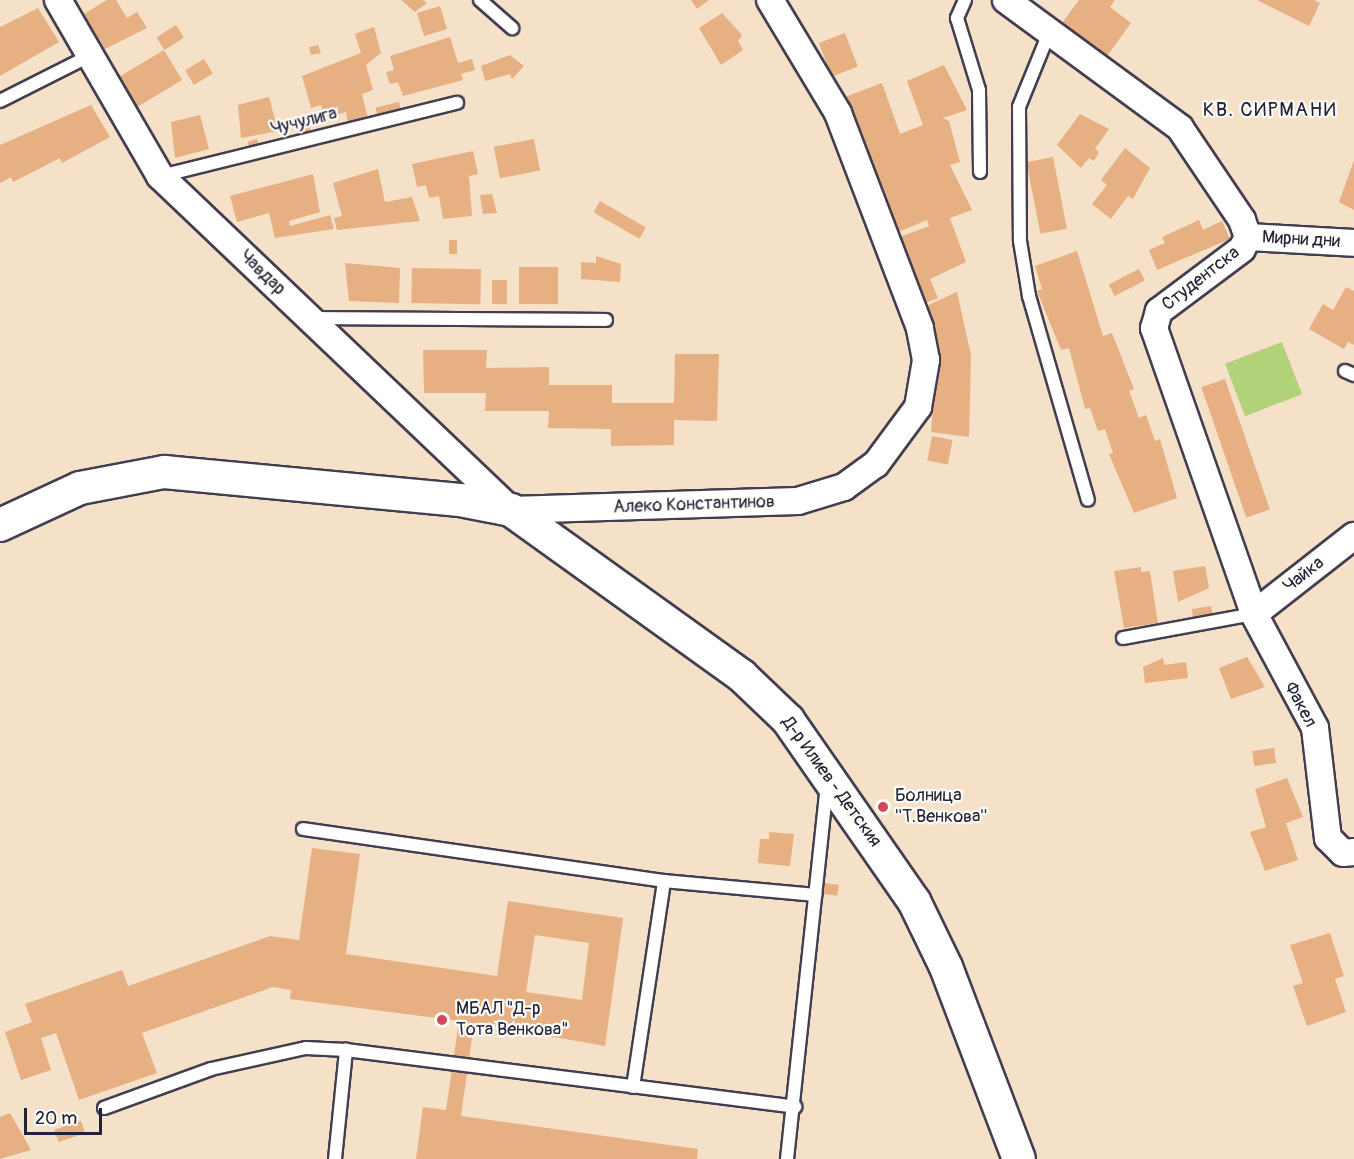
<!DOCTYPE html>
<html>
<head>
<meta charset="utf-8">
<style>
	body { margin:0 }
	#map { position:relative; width:1354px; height:1159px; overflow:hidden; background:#f5e0c8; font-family:Pangolin,sans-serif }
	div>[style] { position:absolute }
	.green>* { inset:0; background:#b2d279; transform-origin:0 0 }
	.building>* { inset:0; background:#e7b083; transform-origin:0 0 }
	.roads { filter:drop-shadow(2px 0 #423e50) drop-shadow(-2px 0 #423e50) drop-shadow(0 2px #423e50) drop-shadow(0 -2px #423e50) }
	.service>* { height:12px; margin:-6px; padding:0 6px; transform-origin:6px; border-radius:6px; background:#fff }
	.minor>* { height:26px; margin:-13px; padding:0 13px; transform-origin:13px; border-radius:13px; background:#fff }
	.tertiary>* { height:32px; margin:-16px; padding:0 16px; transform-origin:16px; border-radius:16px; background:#fff }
	.dots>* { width:16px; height:16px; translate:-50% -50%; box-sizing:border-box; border:3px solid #fdfcf7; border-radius:50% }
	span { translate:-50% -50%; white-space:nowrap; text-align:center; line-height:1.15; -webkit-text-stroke:4.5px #fdfcf7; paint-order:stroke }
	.street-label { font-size:18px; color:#22223b }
	.poi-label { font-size:18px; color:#22223b }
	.left { translate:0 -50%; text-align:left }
	.neighbourhood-label { font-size:20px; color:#22223b; letter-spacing:1.5px }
	.scale { position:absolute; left:24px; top:1108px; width:78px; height:27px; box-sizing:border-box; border:3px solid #22223b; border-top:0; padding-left:8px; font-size:18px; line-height:21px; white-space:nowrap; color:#22223b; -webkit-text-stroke:4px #fdfcf7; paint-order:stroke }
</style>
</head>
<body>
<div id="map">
	<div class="green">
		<i style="left:1282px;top:342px;width:56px;height:61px;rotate:69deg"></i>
	</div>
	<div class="building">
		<i style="clip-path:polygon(107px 0,116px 0,127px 18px,137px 12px,147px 28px,105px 49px,84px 14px)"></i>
		<i style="clip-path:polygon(401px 0,423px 0,427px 3px,415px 12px)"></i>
		<i style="clip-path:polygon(691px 0,709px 0,697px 9px)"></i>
		<i style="clip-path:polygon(1079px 0,1115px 0,1110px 7px,1131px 23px,1107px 56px,1062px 23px)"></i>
		<i style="clip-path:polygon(1257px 0,1314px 0,1320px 3px,1309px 26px)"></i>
		<i style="left:440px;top:6px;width:24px;height:24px;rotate:73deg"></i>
		<i style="clip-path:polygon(38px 8px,59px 42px,0 76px,0 27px)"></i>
		<i style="clip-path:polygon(722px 13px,742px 35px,738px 41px,743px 50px,721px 65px,699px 28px)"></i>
		<i style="left:176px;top:25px;width:15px;height:23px;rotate:58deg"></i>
		<i style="clip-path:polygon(374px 27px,381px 53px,366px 65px,373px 90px,362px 94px,368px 119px,348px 124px,346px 112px,325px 118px,321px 105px,311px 108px,302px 76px,361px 53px,355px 34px)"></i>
		<i style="left:845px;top:33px;width:36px;height:28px;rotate:69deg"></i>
		<i style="clip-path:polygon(450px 37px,458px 63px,472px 59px,475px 70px,461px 74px,463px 80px,403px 96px,398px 82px,390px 84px,386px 72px,394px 70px,390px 56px)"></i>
		<i style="clip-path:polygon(318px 45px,321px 53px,311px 55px,309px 47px)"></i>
		<i style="left:164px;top:50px;width:35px;height:54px;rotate:59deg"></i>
		<i style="clip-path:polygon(510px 55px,524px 66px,512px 79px,510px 74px,485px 81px,481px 66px)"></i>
		<i style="left:204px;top:59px;width:17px;height:22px;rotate:59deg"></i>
		<i style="clip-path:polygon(944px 65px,967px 110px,943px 118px,949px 121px,960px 162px,950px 165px,972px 210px,950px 218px,966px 262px,930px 279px,938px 298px,915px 307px,889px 241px,929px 226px,927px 220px,891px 235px,845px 97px,882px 83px,900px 134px,923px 125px,907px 81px)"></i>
		<i style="clip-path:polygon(269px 97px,278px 131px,241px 138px,238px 105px)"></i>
		<i style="left:399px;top:102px;width:9px;height:24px;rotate:77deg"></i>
		<i style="clip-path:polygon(91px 105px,110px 137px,62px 163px,60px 158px,13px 182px,11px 177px,0 183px,0 145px)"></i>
		<i style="clip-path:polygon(1080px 114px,1109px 129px,1095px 149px,1099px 152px,1094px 161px,1089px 158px,1081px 168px,1057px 145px)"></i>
		<i style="clip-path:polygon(200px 115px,209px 149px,175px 158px,171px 122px)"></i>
		<i style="clip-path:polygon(309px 124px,311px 134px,300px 136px,297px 128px)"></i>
		<i style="left:257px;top:139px;width:10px;height:10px;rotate:73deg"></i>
		<i style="left:534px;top:139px;width:32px;height:41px;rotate:79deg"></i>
		<i style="clip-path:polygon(1125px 148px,1150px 168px,1133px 199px,1128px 196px,1111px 219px,1092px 204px,1107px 185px,1101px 180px)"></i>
		<i style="clip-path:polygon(473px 151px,478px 174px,469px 176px,472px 216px,443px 219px,439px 196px,429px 198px,426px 185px,417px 187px,412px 164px)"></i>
		<i style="left:1053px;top:157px;width:73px;height:27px;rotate:79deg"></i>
		<i style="clip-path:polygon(1354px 160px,1354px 210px,1339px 202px)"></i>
		<i style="clip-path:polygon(378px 169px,385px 202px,412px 197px,420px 221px,337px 230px,334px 218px,342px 216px,333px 183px)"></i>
		<i style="clip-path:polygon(313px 174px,320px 212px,289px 221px,290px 226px,330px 215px,334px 229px,275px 238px,269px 213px,237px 222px,230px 196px)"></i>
		<i style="clip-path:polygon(492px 194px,497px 213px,483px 214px,480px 195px)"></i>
		<i style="left:600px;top:201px;width:53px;height:13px;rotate:30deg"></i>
		<i style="clip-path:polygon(1199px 220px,1203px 230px,1222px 221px,1230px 239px,1157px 270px,1149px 250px,1165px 243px,1162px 237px)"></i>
		<i style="left:449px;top:240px;width:8px;height:14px"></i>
		<i style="clip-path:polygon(1077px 251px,1103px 336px,1112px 333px,1134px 389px,1129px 391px,1139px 418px,1146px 415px,1155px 441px,1160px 439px,1177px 498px,1134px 513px,1109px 454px,1113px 453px,1105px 429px,1098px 431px,1090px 408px,1085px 409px,1069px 348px,1061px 350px,1037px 291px,1042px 289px,1035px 266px)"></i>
		<i style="clip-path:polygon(596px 256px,621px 264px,620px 282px,581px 279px,581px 262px,596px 263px)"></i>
		<i style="clip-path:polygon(345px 263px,400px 268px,399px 303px,349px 301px)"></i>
		<i style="left:519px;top:267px;width:39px;height:37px"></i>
		<i style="left:412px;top:268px;width:69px;height:35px;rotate:1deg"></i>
		<i style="left:1139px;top:269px;width:13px;height:34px;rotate:63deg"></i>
		<i style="left:492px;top:280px;width:15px;height:24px"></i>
		<i style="clip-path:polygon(1346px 287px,1354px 291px,1354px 345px,1348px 342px,1344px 349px,1309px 329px,1323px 304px,1333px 310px)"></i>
		<i style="clip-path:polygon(957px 292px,971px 355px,969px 437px,931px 432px,935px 381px,924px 307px)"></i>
		<i style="clip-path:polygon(423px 350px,487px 350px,486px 368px,549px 367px,549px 385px,612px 385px,612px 403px,674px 403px,675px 354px,719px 354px,717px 421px,674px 420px,674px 445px,611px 446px,611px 429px,548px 428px,549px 411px,485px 411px,486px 393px,424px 393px)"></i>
		<i style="left:1225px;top:379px;width:138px;height:25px;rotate:71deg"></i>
		<i style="left:932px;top:436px;width:21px;height:25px;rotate:11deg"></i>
		<i style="clip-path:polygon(1205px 566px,1209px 588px,1178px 602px,1173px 571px)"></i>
		<i style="clip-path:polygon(1141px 567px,1141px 572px,1150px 571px,1158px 623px,1124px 628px,1114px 571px)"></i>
		<i style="clip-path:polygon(1211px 606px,1213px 616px,1193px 618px,1192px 609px)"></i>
		<i style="clip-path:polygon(1247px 657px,1265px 687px,1231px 699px,1219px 668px)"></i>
		<i style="clip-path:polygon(1163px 658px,1164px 665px,1186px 662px,1188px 678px,1145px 683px,1143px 667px)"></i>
		<i style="left:1274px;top:748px;width:15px;height:22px;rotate:82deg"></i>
		<i style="clip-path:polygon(1287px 778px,1303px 817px,1286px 823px,1298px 860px,1265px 871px,1250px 832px,1266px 827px,1255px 789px)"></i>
		<i style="clip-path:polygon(769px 832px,794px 834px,790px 866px,758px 863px,760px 839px,769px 839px)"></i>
		<i style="clip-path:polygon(evenodd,312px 848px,360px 854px,346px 954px,497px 976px,508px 901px,623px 918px,605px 1046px,474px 1023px,461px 1116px,698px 1149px,697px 1159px,416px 1159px,423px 1107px,446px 1110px,459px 1021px,290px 999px,291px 990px,273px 987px,142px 1033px,157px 1073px,79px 1100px,56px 1033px,41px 1038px,51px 1070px,21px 1080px,5px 1032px,32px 1022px,25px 1004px,122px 970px,128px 986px,270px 936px,299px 940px,312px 848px,535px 935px,589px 943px,582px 1000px,526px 992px,535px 935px)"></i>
		<i style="left:825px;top:883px;width:14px;height:11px;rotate:8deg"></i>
		<i style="clip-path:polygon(1330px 933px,1344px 976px,1335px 979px,1346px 1012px,1307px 1026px,1293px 986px,1303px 983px,1290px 945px)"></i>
		<i style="clip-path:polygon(10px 1113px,31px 1150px,0 1159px,0 1117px)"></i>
		<i style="left:81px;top:1121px;width:13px;height:28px;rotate:72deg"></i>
	</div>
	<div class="roads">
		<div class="service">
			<i style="left:480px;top:0;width:43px;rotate:41.2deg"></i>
			<i style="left:965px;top:0;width:20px;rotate:114deg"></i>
			<i style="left:957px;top:18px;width:75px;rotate:73deg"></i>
			<i style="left:979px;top:90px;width:82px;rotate:89.3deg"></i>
			<i style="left:1049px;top:33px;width:80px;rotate:112.1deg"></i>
			<i style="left:1019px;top:107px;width:134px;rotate:89.6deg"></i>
			<i style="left:1020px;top:241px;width:56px;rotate:80.7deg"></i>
			<i style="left:1029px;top:296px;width:212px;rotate:73.9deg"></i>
			<i style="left:0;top:101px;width:102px;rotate:-26.8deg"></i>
			<i style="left:161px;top:176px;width:305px;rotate:-13.9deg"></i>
			<i style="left:313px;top:318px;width:293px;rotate:0.4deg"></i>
			<i style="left:1345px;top:371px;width:10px;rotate:24deg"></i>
			<i style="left:1123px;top:638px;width:133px;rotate:-10.4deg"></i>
			<i style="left:303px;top:829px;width:365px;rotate:8.2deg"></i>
			<i style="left:664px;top:881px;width:152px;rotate:5.3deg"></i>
			<i style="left:633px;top:1087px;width:208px;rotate:-81.4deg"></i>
			<i style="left:104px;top:1108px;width:114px;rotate:-20deg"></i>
			<i style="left:211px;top:1069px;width:97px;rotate:-12.5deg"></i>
			<i style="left:306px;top:1048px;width:40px;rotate:2.9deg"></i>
			<i style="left:335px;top:1159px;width:110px;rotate:-84.2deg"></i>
			<i style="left:346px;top:1050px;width:453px;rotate:7.2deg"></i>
			<i style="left:787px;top:1159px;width:374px;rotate:-83.9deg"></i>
		</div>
		<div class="minor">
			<i style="left:58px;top:0;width:203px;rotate:59.9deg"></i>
			<i style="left:160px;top:176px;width:485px;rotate:43.6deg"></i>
			<i style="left:511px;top:510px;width:287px;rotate:-1.8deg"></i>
			<i style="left:798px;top:501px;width:48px;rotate:-16.9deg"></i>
			<i style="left:844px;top:487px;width:39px;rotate:-36deg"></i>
			<i style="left:876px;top:464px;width:71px;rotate:-53.6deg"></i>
			<i style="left:918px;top:407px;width:48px;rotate:-80.3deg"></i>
			<i style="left:926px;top:360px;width:33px;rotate:-101deg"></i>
			<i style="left:920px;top:328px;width:230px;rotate:-110.9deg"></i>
			<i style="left:838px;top:113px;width:132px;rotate:-121deg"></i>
			<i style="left:1006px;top:0;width:216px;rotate:36.3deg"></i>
			<i style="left:1180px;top:128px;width:111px;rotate:56deg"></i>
			<i style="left:1242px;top:220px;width:18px;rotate:71deg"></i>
			<i style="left:1248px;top:237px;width:13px;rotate:117deg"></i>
			<i style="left:1242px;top:249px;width:104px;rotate:143.2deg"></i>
			<i style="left:1159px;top:311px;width:18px;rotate:106deg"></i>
			<i style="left:1154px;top:328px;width:303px;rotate:70.7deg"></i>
			<i style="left:1254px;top:614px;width:129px;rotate:61.8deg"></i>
			<i style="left:1315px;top:728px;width:111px;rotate:83.3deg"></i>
			<i style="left:1328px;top:838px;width:21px;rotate:45deg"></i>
			<i style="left:1343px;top:853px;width:11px;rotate:-5deg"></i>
			<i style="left:1248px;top:237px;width:106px;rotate:3.2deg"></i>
			<i style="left:1254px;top:614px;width:127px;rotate:-38deg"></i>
		</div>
		<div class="tertiary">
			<i style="left:0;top:525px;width:88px;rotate:-24.8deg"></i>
			<i style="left:80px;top:488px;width:86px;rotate:-10.8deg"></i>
			<i style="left:164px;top:472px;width:297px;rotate:5.4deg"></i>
			<i style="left:460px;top:500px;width:52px;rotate:11.1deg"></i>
			<i style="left:511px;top:510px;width:284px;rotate:35.7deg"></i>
			<i style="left:742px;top:676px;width:64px;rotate:43.7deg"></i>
			<i style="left:788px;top:720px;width:221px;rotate:55.2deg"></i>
			<i style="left:914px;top:901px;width:73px;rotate:64.1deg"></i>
			<i style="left:946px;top:967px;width:205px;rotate:69.2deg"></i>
		</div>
	</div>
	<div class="dots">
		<i style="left:883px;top:807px;background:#d1495b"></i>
		<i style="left:442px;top:1020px;background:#d1495b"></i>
	</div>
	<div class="street-label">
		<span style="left:304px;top:122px;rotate:-14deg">Чучулига</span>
		<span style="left:1301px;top:240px;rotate:3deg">Мирни дни</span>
		<span style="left:262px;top:273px;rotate:44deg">Чавдар</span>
		<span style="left:1201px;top:279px;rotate:-38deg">Студентска</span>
		<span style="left:694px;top:505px;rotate:-2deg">Алеко Константинов</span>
		<span style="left:1304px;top:575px;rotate:-38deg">Чайка</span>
		<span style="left:1300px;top:705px;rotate:62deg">Факел</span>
		<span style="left:831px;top:782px;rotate:54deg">Д-р Илиев - Детския</span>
	</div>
	<div class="poi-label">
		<span class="left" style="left:895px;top:807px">Болница<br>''Т.Венкова''</span>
		<span class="left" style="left:456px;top:1020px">МБАЛ "Д-р<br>Тота Венкова"</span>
	</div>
	<div class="neighbourhood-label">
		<span style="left:1270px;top:109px">КВ. СИРМАНИ</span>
	</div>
	<div class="scale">20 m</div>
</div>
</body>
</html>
